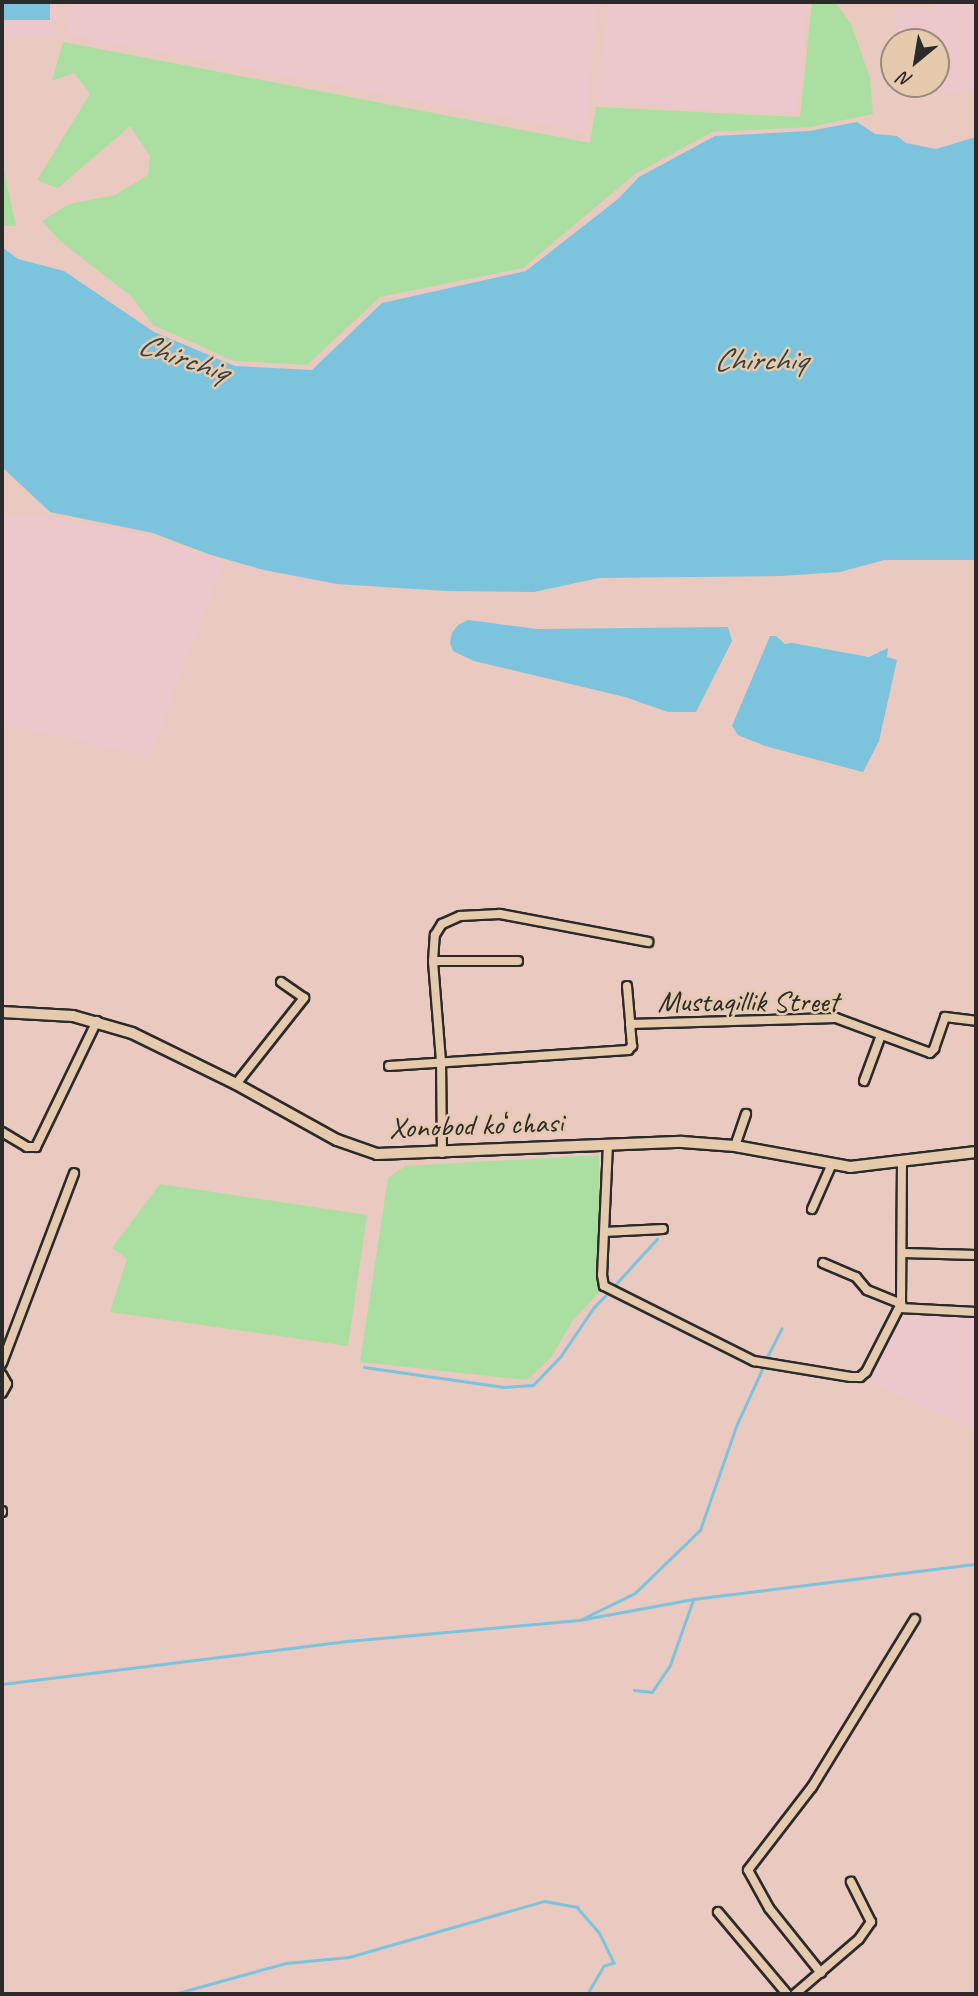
<!DOCTYPE html>
<html>
<head>
<meta charset="utf-8">
<style>
	body { margin:0 }
	#map { position:relative; width:978px; height:1996px; overflow:hidden; background:#e9c9c0; font-family:Caveat,sans-serif }
	div>[style] { position:absolute }
	.built>* { inset:0; background:#ecc8cd; transform-origin:0 0 }
	.green>* { inset:0; background:#abdfa1 }
	.water>* { inset:0; background:#7cc4dd; transform-origin:0 0 }
	.stream>* { height:2.5px; margin:-1.25px; padding:0 1.25px; transform-origin:1.25px; border-radius:1.25px; background:#7cc4dd }
	.roads { filter:drop-shadow(2px 0 #2b2b2b) drop-shadow(-2px 0 #2b2b2b) drop-shadow(0 2px #2b2b2b) drop-shadow(0 -2px #2b2b2b) }
	.street>* { height:8px; margin:-4px; padding:0 4px; transform-origin:4px; border-radius:4px; background:#e5caad }
	.secondary>* { height:10px; margin:-5px; padding:0 5px; transform-origin:5px; border-radius:5px; background:#e5caad }
	span { translate:-50% -50%; white-space:nowrap; text-align:center; line-height:1.15; -webkit-text-stroke:5px #e5caad; paint-order:stroke }
	.street-label { font-size:30px; color:#2b2b2b }
	.water-label { font-size:32px; color:#374246; font-style:italic }
	.frame { position:absolute; inset:0; border:4px solid #2b2b2b; pointer-events:none }
	.north { position:absolute; left:880px; top:28px; width:70px; height:70px; box-sizing:border-box; background:#e5caad; border:2px solid #9b8a79; border-radius:50%; rotate:210deg; font-size:19px; font-weight:700; line-height:28px; text-align:center; color:#2b2b2b }
	.north::after { content:''; display:block; margin:auto; width:24px; height:32px; background:#2b2b2b; clip-path:polygon(50% 0,100% 100%,50% 72%,0 100%) }
</style>
</head>
<body>
<div id="map">
	<div class="built">
		<i style="left:2px;top:2px;width:54px;height:36px"></i>
		<i style="clip-path:polygon(65px 2px,597px 2px,585px 132px,66px 34px)"></i>
		<i style="clip-path:polygon(608px 2px,808px 2px,796px 115px,597px 102px)"></i>
		<i style="clip-path:polygon(935px 2px,976px 2px,976px 89px,892px 99px,894px 68px,894px 84px,936px 84px,936px 42px,896px 42px,897px 8px,934px 10px)"></i>
		<i style="clip-path:polygon(2px 515px,46px 516px,147px 535px,223px 563px,150px 756px,2px 724px)"></i>
		<i style="clip-path:polygon(902px 1312px,976px 1315px,976px 1431px,866px 1379px)"></i>
	</div>
	<div class="green">
		<i style="clip-path:polygon(812px 2px,835px 2px,851px 24px,870px 78px,873px 114px,810px 127px,712px 132px,635px 174px,523px 268px,380px 297px,307px 365px,234px 361px,153px 325px,132px 297px,59px 240px,42px 221px,69px 204px,115px 195px,148px 175px,150px 156px,130px 126px,58px 188px,37px 180px,90px 94px,74px 73px,52px 81px,63px 42px,590px 143px,596px 107px,800px 117px)"></i>
		<i style="clip-path:polygon(2px 162px,16px 226px,2px 226px)"></i>
		<i style="clip-path:polygon(599px 1155px,599px 1293px,573px 1320px,552px 1356px,527px 1380px,360px 1362px,388px 1178px,405px 1166px)"></i>
		<i style="clip-path:polygon(160px 1184px,367px 1215px,348px 1346px,110px 1312px,127px 1259px,112px 1248px)"></i>
	</div>
	<div class="water">
		<i style="left:2px;top:2px;width:48px;height:18px"></i>
		<i style="clip-path:polygon(857px 122px,875px 134px,897px 136px,906px 143px,936px 149px,976px 137px,976px 560px,884px 560px,840px 572px,781px 576px,599px 578px,534px 592px,446px 591px,337px 584px,264px 570px,208px 554px,153px 533px,50px 512px,2px 467px,2px 247px,18px 259px,64px 271px,154px 332px,235px 366px,312px 370px,382px 303px,526px 271px,618px 199px,639px 177px,715px 136px,809px 131px)"></i>
		<i style="clip-path:polygon(468px 620px,538px 629px,728px 627px,732px 641px,696px 712px,668px 712px,625px 697px,474px 661px,453px 651px,450px 643px,452px 633px,458px 625px)"></i>
		<i style="clip-path:polygon(770px 636px,776px 636px,785px 644px,792px 643px,869px 657px,888px 648px,887px 657px,897px 660px,879px 741px,863px 772px,765px 746px,738px 735px,732px 726px)"></i>
	</div>
	<div class="stream">
		<i style="left:613px;top:1287px;width:65px;rotate:-47.5deg"></i>
		<i style="left:766px;top:1359px;width:34px;rotate:-63deg"></i>
		<i style="left:364px;top:1367px;width:141px;rotate:8.1deg"></i>
		<i style="left:504px;top:1387px;width:29px;rotate:-4deg"></i>
		<i style="left:533px;top:1385px;width:39px;rotate:-46deg"></i>
		<i style="left:560px;top:1357px;width:60px;rotate:-55.8deg"></i>
		<i style="left:594px;top:1307px;width:21px;rotate:-45deg"></i>
		<i style="left:582px;top:1619px;width:59px;rotate:-26.1deg"></i>
		<i style="left:635px;top:1593px;width:91px;rotate:-44.1deg"></i>
		<i style="left:700px;top:1530px;width:112px;rotate:-70.8deg"></i>
		<i style="left:737px;top:1424px;width:65px;rotate:-65.4deg"></i>
		<i style="left:2px;top:1684px;width:349px;rotate:-7.1deg"></i>
		<i style="left:348px;top:1641px;width:232px;rotate:-5.2deg"></i>
		<i style="left:579px;top:1620px;width:116px;rotate:-10.4deg"></i>
		<i style="left:693px;top:1599px;width:285px;rotate:-7.1deg"></i>
		<i style="left:634px;top:1690px;width:18px;rotate:6deg"></i>
		<i style="left:652px;top:1692px;width:32px;rotate:-56deg"></i>
		<i style="left:670px;top:1665px;width:69px;rotate:-70.5deg"></i>
		<i style="left:174px;top:1994px;width:116px;rotate:-15.5deg"></i>
		<i style="left:286px;top:1963px;width:63px;rotate:-5.4deg"></i>
		<i style="left:349px;top:1957px;width:203px;rotate:-16deg"></i>
		<i style="left:544px;top:1901px;width:34px;rotate:10deg"></i>
		<i style="left:577px;top:1907px;width:33px;rotate:49deg"></i>
		<i style="left:599px;top:1932px;width:34px;rotate:64deg"></i>
		<i style="left:614px;top:1963px;width:10px;rotate:163deg"></i>
		<i style="left:604px;top:1966px;width:32px;rotate:120deg"></i>
	</div>
	<div class="roads">
		<div class="street">
			<i style="left:433px;top:961px;width:85px"></i>
			<i style="left:627px;top:986px;width:38px;rotate:85deg"></i>
			<i style="left:389px;top:1066px;width:240px;rotate:-3.8deg"></i>
			<i style="left:628px;top:1050px;width:6px;rotate:-45deg"></i>
			<i style="left:632px;top:1046px;width:22px;rotate:-95deg"></i>
			<i style="left:630px;top:1024px;width:206px;rotate:-1.7deg"></i>
			<i style="left:836px;top:1018px;width:100px;rotate:20.4deg"></i>
			<i style="left:930px;top:1053px;width:6px;rotate:-45deg"></i>
			<i style="left:934px;top:1049px;width:34px;rotate:-71deg"></i>
			<i style="left:945px;top:1017px;width:31px;rotate:7deg"></i>
			<i style="left:864px;top:1081px;width:49px;rotate:-69.7deg"></i>
			<i style="left:236px;top:1084px;width:110px;rotate:-51.7deg"></i>
			<i style="left:304px;top:998px;width:28px;rotate:-145deg"></i>
			<i style="left:2px;top:1132px;width:29px;rotate:31deg"></i>
			<i style="left:27px;top:1147px;width:9px"></i>
			<i style="left:36px;top:1147px;width:140px;rotate:-64.2deg"></i>
			<i style="left:608px;top:1144px;width:131px;rotate:92.6deg"></i>
			<i style="left:602px;top:1275px;width:11px;rotate:80deg"></i>
			<i style="left:604px;top:1286px;width:168px;rotate:26.6deg"></i>
			<i style="left:754px;top:1361px;width:98px;rotate:9.4deg"></i>
			<i style="left:851px;top:1377px;width:9px"></i>
			<i style="left:860px;top:1377px;width:8px;rotate:-40deg"></i>
			<i style="left:866px;top:1372px;width:76px;rotate:-62.8deg"></i>
			<i style="left:901px;top:1304px;width:144px;rotate:-89.6deg"></i>
			<i style="left:735px;top:1146px;width:34px;rotate:-71deg"></i>
			<i style="left:442px;top:1153px;width:92px;rotate:-90.6deg"></i>
			<i style="left:441px;top:1061px;width:100px;rotate:-94.6deg"></i>
			<i style="left:433px;top:961px;width:26px;rotate:-86deg"></i>
			<i style="left:435px;top:935px;width:13px;rotate:-58deg"></i>
			<i style="left:442px;top:924px;width:20px;rotate:-24deg"></i>
			<i style="left:460px;top:916px;width:40px;rotate:-2.9deg"></i>
			<i style="left:500px;top:914px;width:151px;rotate:10.7deg"></i>
			<i style="left:812px;top:1209px;width:47px;rotate:-66.2deg"></i>
			<i style="left:604px;top:1232px;width:59px;rotate:-2.9deg"></i>
			<i style="left:903px;top:1253px;width:73px;rotate:1.6deg"></i>
			<i style="left:823px;top:1263px;width:36px;rotate:23deg"></i>
			<i style="left:856px;top:1277px;width:17px;rotate:50deg"></i>
			<i style="left:867px;top:1290px;width:37px;rotate:22deg"></i>
			<i style="left:900px;top:1308px;width:76px;rotate:3deg"></i>
			<i style="left:2px;top:1363px;width:203px;rotate:-69.2deg"></i>
			<i style="left:2px;top:1375px;width:10px;rotate:61deg"></i>
			<i style="left:7px;top:1384px;width:10px;rotate:119deg"></i>
			<i style="left:2px;top:1511px;width:1px;rotate:90deg"></i>
			<i style="left:718px;top:1912px;width:107px;rotate:49.9deg"></i>
			<i style="left:821px;top:1973px;width:83px;rotate:-128.7deg"></i>
			<i style="left:769px;top:1908px;width:43px;rotate:-118.9deg"></i>
			<i style="left:748px;top:1870px;width:105px;rotate:-52.4deg"></i>
			<i style="left:812px;top:1787px;width:197px;rotate:-58.5deg"></i>
			<i style="left:795px;top:1994px;width:84px;rotate:-40.7deg"></i>
			<i style="left:859px;top:1939px;width:21px;rotate:-55deg"></i>
			<i style="left:871px;top:1922px;width:45px;rotate:-116.6deg"></i>
		</div>
		<div class="secondary">
			<i style="left:2px;top:1012px;width:71px;rotate:3.2deg"></i>
			<i style="left:73px;top:1016px;width:61px;rotate:16.1deg"></i>
			<i style="left:132px;top:1033px;width:116px;rotate:26.1deg"></i>
			<i style="left:236px;top:1084px;width:115px;rotate:29deg"></i>
			<i style="left:337px;top:1140px;width:42px;rotate:19.3deg"></i>
			<i style="left:377px;top:1154px;width:305px;rotate:-2.3deg"></i>
			<i style="left:682px;top:1142px;width:53px;rotate:4.3deg"></i>
			<i style="left:735px;top:1146px;width:117px;rotate:10.3deg"></i>
			<i style="left:850px;top:1167px;width:127px;rotate:-6.8deg"></i>
		</div>
	</div>
	<div class="street-label">
		<span style="left:748px;top:1001px">Mustaqillik Street</span>
		<span style="left:476px;top:1125px;rotate:-2deg">Xonobod koʻchasi</span>
	</div>
	<div class="water-label">
		<span style="left:183px;top:358px;rotate:19deg">Chirchiq</span>
		<span style="left:760px;top:360px">Chirchiq</span>
	</div>
	<div class="frame"></div>
	<div class="north">N</div>
</div>
</body>
</html>
